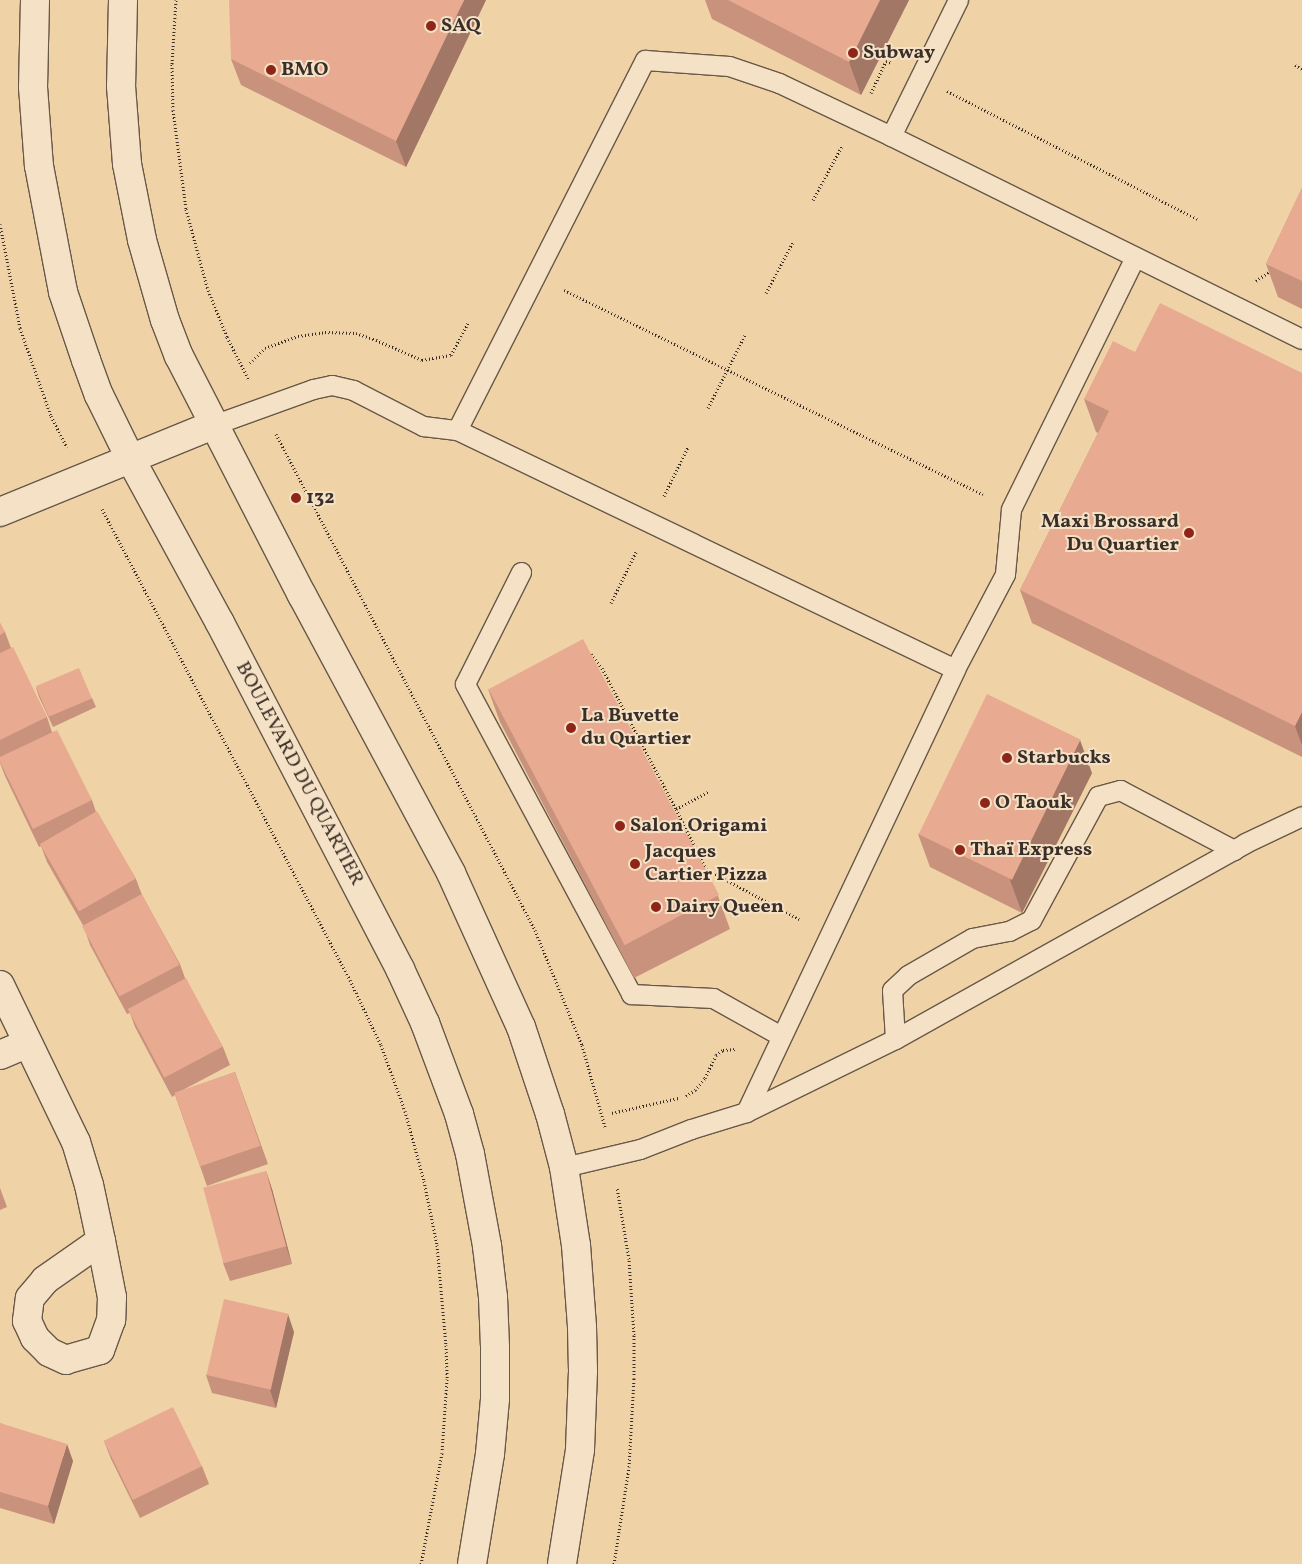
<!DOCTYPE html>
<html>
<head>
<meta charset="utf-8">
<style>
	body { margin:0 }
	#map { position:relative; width:1302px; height:1564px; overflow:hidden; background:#f0d2a7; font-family:Vollkorn,serif }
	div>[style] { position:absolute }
	.path>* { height:3px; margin-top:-1.5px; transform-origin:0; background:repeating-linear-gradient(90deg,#3a2f28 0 1px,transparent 0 3.5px) }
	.roads { filter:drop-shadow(1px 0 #685848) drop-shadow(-1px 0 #685848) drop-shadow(0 1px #685848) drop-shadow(0 -1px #685848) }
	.lane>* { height:19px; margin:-9.5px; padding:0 9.5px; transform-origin:9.5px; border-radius:9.5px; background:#f5e2c6 }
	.street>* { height:28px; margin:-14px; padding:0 14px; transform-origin:14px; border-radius:14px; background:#f5e2c6 }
	.secondary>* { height:28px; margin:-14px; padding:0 14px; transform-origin:14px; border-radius:14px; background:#f5e2c6 }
	.wall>* { inset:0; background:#c8927d }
	.shaded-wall>* { inset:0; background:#a27766 }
	.building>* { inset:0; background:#e8aa91; transform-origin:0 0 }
	.dots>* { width:14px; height:14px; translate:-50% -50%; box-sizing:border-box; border:2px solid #f5e2c6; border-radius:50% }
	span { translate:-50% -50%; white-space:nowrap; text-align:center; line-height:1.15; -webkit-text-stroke:4px #f5e2c6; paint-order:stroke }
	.poi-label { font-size:20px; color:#3a2f28; font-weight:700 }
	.left { translate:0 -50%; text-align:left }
	.right { translate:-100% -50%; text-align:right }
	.street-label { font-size:20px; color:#3a2f28 }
</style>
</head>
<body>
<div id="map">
	<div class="path">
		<i style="left:176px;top:0;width:64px;rotate:93.6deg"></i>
		<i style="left:172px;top:64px;width:46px;rotate:88.8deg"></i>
		<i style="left:173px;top:110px;width:100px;rotate:82.5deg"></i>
		<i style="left:186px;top:209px;width:81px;rotate:74.9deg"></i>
		<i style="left:207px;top:287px;width:54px;rotate:68.2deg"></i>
		<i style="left:227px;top:337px;width:48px;rotate:62.9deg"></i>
		<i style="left:1295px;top:65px;width:8px;rotate:30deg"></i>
		<i style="left:947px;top:91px;width:281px;rotate:27.1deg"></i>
		<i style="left:871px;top:93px;width:35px;rotate:-65deg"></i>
		<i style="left:886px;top:61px;width:6px;rotate:18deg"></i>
		<i style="left:813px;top:200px;width:61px;rotate:-61.8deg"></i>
		<i style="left:0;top:224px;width:106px;rotate:79.1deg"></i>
		<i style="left:20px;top:328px;width:93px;rotate:70.6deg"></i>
		<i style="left:51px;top:416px;width:35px;rotate:63deg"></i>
		<i style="left:1256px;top:281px;width:19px;rotate:-36deg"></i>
		<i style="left:564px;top:290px;width:466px;rotate:26deg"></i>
		<i style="left:766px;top:293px;width:58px;rotate:-62.1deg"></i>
		<i style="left:250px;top:363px;width:21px;rotate:-45deg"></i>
		<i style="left:265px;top:348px;width:35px;rotate:-20deg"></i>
		<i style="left:298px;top:336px;width:27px;rotate:-8deg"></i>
		<i style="left:325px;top:332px;width:31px;rotate:2deg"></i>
		<i style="left:356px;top:333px;width:21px;rotate:19deg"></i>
		<i style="left:376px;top:340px;width:50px;rotate:23.5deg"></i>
		<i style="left:422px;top:360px;width:29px;rotate:-10deg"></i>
		<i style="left:451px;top:355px;width:38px;rotate:-62deg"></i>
		<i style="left:708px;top:408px;width:82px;rotate:-63.1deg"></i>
		<i style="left:276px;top:434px;width:560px;rotate:62.43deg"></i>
		<i style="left:535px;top:930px;width:124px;rotate:67.8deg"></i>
		<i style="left:582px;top:1045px;width:85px;rotate:74.3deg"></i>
		<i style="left:664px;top:496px;width:55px;rotate:-63.9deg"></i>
		<i style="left:102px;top:509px;width:532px;rotate:62.23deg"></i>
		<i style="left:350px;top:980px;width:72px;rotate:64.5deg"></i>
		<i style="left:381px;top:1045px;width:70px;rotate:70deg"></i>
		<i style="left:405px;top:1111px;width:73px;rotate:74.8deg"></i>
		<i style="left:424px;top:1181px;width:65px;rotate:78.5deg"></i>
		<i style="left:437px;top:1245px;width:100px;rotate:84.9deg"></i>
		<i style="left:446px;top:1345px;width:34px;rotate:88deg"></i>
		<i style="left:447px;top:1379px;width:74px;rotate:93.9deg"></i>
		<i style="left:442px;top:1453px;width:113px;rotate:100.7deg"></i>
		<i style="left:611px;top:603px;width:59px;rotate:-63.9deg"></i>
		<i style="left:591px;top:654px;width:18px;rotate:52deg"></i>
		<i style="left:602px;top:668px;width:159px;rotate:62.3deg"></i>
		<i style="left:676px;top:809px;width:38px;rotate:-28deg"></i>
		<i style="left:676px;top:809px;width:67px;rotate:63.4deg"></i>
		<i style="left:706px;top:869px;width:106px;rotate:28.3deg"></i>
		<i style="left:686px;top:1096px;width:11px;rotate:-34deg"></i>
		<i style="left:695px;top:1090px;width:16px;rotate:-50deg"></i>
		<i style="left:705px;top:1078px;width:25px;rotate:-64deg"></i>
		<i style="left:716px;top:1055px;width:9px;rotate:-36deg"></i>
		<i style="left:723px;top:1050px;width:13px;rotate:-4deg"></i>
		<i style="left:612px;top:1113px;width:68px;rotate:-12.8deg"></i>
		<i style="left:614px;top:1564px;width:98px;rotate:-81.2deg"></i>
		<i style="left:629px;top:1467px;width:89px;rotate:-86.8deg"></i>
		<i style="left:634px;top:1378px;width:43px;rotate:-90deg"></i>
		<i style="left:634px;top:1335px;width:76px;rotate:-93.8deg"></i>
		<i style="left:629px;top:1259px;width:73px;rotate:-99.5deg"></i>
	</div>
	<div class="roads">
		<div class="lane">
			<i style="left:891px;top:136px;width:152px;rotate:-63.8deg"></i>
			<i style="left:213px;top:425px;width:106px;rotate:-19.8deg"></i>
			<i style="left:313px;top:389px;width:19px;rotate:-12deg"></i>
			<i style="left:332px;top:385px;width:22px;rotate:13deg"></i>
			<i style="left:353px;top:390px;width:79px;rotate:27.2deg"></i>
			<i style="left:423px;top:426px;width:34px;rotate:7deg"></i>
			<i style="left:457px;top:430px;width:552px;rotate:25.64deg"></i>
			<i style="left:457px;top:430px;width:415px;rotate:-63.1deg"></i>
			<i style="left:645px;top:60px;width:84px;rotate:4.1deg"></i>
			<i style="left:729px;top:66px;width:53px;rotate:18.8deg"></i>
			<i style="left:779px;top:83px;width:124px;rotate:25.3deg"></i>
			<i style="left:891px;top:136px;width:458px;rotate:26.3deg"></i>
			<i style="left:521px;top:572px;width:125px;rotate:116.6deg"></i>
			<i style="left:465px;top:684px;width:352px;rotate:61.8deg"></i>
			<i style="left:631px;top:994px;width:82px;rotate:2.8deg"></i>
			<i style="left:713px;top:998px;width:78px;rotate:29.2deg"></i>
			<i style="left:895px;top:1039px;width:49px;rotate:-93.5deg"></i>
			<i style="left:892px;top:990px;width:22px;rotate:-43deg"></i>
			<i style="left:908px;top:975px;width:74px;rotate:-30deg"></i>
			<i style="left:972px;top:938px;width:38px;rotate:-11deg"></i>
			<i style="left:1009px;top:931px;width:25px;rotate:-27deg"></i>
			<i style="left:1031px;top:920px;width:141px;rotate:-61.6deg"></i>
			<i style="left:1098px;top:796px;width:23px;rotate:-15deg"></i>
			<i style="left:1120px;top:790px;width:129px;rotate:27.8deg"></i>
			<i style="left:746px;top:1112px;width:490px;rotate:-64.7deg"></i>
			<i style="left:955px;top:669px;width:107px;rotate:-62.2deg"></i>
			<i style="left:1005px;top:574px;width:65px;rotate:-84.7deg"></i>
			<i style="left:1011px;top:509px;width:281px;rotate:-63.8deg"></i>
			<i style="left:564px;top:1167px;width:78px;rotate:-13.3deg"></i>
			<i style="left:640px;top:1149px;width:55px;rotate:-21.4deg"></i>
			<i style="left:691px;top:1129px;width:58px;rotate:-17.2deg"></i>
			<i style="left:746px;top:1112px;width:166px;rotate:-26.1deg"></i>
			<i style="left:895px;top:1039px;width:401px;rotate:-29.2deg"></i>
			<i style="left:1245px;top:843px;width:63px;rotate:-25.3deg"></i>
		</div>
		<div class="street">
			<i style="left:0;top:512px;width:230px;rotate:-22.2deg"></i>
			<i style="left:0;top:985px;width:174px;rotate:64.2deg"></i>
			<i style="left:76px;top:1142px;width:45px;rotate:73.2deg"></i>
			<i style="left:89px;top:1185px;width:57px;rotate:77.9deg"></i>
			<i style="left:101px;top:1241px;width:57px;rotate:78.9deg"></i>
			<i style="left:112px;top:1297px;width:23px;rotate:92deg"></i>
			<i style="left:111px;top:1320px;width:32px;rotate:110deg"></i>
			<i style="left:100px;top:1350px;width:35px;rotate:164deg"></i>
			<i style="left:66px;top:1360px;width:19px;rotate:-155deg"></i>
			<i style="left:49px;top:1352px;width:20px;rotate:-135deg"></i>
			<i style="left:35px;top:1338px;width:19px;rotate:-115deg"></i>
			<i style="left:27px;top:1321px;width:23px;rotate:-83deg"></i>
			<i style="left:30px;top:1298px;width:23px;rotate:-50deg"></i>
			<i style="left:45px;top:1280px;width:68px;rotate:-34.9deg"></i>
			<i style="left:0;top:1055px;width:30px;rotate:-23deg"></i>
		</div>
		<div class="secondary">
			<i style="left:35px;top:0;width:87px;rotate:91.3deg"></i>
			<i style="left:33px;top:87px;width:79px;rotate:85.7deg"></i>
			<i style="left:39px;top:166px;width:128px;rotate:79.2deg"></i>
			<i style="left:63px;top:292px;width:72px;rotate:71.3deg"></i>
			<i style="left:86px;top:360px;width:37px;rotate:70deg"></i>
			<i style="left:99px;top:395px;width:70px;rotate:63.8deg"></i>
			<i style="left:130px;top:458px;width:188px;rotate:61.4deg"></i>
			<i style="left:220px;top:623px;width:390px;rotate:62.5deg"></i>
			<i style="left:400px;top:969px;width:60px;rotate:65.2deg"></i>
			<i style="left:425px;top:1023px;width:97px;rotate:69.5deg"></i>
			<i style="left:459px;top:1114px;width:41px;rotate:74.6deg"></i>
			<i style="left:470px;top:1154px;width:94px;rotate:79.5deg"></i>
			<i style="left:487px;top:1246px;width:51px;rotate:83.3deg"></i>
			<i style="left:493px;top:1297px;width:50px;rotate:87.7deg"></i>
			<i style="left:495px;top:1347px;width:52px;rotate:90deg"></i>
			<i style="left:495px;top:1399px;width:55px;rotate:95.2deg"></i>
			<i style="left:490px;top:1454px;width:111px;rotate:99.3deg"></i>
			<i style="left:123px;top:0;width:86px;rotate:91.3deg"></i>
			<i style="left:121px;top:86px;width:78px;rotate:85.6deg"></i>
			<i style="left:127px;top:164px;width:77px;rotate:78.8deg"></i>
			<i style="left:142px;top:240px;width:83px;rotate:74deg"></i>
			<i style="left:165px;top:320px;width:39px;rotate:69deg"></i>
			<i style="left:179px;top:356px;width:269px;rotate:62.8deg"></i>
			<i style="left:302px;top:595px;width:315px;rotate:61.8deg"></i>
			<i style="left:451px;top:873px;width:169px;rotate:65.6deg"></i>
			<i style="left:521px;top:1027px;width:92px;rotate:71.6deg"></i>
			<i style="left:550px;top:1114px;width:55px;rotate:75.2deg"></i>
			<i style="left:564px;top:1167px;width:79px;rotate:81.3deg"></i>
			<i style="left:576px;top:1245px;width:82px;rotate:85.8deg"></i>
			<i style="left:582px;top:1327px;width:44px;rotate:88.7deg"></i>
			<i style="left:583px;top:1371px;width:79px;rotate:92.2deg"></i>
			<i style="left:580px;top:1450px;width:115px;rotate:99deg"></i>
		</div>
	</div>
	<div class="wall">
		<i style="clip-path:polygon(486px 0,406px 167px,241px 85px,231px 59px)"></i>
		<i style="clip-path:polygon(705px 0,909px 0,861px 95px,712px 19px)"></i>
		<i style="clip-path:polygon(1302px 188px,1302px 309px,1278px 297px,1266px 264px)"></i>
		<i style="clip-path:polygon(1135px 352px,1302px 373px,1302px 757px,1032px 623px,1020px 590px,1098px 433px,1096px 432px,1084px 399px)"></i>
		<i style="clip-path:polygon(0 623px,5px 632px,11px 648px,47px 717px,52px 732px,92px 800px,96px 812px,136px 879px,142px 895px,180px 964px,185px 978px,223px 1047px,230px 1065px,179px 1092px,235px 1072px,268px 1164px,207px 1186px,175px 1095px,172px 1097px,135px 1027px,130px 1013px,127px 1014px,90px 945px,84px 927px,47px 862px,41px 846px,39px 847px,5px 776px,0 763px)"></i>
		<i style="clip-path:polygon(36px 688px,92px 698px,96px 707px,53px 727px,39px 697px)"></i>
		<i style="clip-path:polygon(488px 689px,718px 896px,730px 929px,634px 978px,500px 722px)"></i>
		<i style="clip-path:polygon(1092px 773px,1022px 913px,930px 867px,918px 834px)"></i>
		<i style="clip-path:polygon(266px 1171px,272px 1189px,292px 1264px,230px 1281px,223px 1263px)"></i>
		<i style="clip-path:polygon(0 1188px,7px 1207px,0 1210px)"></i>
		<i style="clip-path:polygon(294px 1332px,276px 1408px,212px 1393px,206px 1375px)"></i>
		<i style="clip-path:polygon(0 1423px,73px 1461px,54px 1524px,0 1508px)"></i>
		<i style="clip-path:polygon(104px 1441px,202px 1466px,209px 1484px,140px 1518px,111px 1459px)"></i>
	</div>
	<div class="shaded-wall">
		<i style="clip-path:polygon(464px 0,486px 0,406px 167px,396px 141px)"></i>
		<i style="clip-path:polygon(880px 0,909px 0,861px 95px,849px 62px)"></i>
		<i style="clip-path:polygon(1302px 712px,1302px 745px,1295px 726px)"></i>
		<i style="clip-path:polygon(1080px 740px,1092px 773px,1022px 913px,1010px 880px)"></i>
		<i style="clip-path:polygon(266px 1171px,272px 1189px,292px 1264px,286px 1246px)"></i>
		<i style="clip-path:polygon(288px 1314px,294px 1332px,276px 1408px,270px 1390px)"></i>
		<i style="clip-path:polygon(67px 1444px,73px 1461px,54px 1524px,48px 1506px)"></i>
	</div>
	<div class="building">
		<i style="clip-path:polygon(229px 0,464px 0,396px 141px,231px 59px)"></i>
		<i style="clip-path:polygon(728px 0,880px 0,849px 62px)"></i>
		<i style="clip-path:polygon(1302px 188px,1302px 281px,1266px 264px)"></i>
		<i style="clip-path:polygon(1160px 303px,1302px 373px,1302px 712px,1295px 726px,1020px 590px,1109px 411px,1084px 399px,1113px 341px,1135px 352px)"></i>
		<i style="clip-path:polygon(0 623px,5px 632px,0 635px)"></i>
		<i style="left:583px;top:639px;width:290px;height:107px;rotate:62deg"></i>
		<i style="clip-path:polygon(13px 647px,47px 717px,0 740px,0 653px)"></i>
		<i style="left:79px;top:668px;width:33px;height:47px;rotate:67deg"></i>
		<i style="left:987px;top:694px;width:104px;height:156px;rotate:26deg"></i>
		<i style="clip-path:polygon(57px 730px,92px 800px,33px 829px,0 762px,0 757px)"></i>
		<i style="left:97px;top:811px;width:78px;height:66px;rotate:60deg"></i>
		<i style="left:142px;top:894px;width:80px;height:68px;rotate:62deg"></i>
		<i style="left:186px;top:978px;width:78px;height:66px;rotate:62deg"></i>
		<i style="left:235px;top:1072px;width:78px;height:64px;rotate:71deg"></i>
		<i style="left:266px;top:1171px;width:78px;height:65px;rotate:75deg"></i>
		<i style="left:224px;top:1299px;width:66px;height:78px;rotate:13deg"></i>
		<i style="left:173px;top:1407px;width:66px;height:77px;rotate:64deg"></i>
		<i style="clip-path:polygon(0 1423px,67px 1444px,48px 1506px,0 1492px)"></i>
	</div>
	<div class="dots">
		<i style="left:431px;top:26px;background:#8f2418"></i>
		<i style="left:853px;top:53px;background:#8f2418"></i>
		<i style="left:271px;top:70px;background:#8f2418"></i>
		<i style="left:296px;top:498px;background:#8f2418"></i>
		<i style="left:1189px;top:533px;background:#8f2418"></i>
		<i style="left:571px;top:728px;background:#8f2418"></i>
		<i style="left:1007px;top:758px;background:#8f2418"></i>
		<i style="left:985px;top:803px;background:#8f2418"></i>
		<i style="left:620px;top:826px;background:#8f2418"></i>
		<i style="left:960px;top:850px;background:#8f2418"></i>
		<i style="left:635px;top:864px;background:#8f2418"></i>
		<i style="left:656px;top:907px;background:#8f2418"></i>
	</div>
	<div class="poi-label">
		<span class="left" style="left:441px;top:26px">SAQ</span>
		<span class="left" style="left:863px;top:53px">Subway</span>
		<span class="left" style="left:281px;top:70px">BMO</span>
		<span class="left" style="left:306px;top:498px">132</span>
		<span class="right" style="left:1179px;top:534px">Maxi Brossard<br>Du Quartier</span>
		<span class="left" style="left:581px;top:728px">La Buvette<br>du Quartier</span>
		<span class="left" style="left:1017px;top:758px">Starbucks</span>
		<span class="left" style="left:995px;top:803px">O Taouk</span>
		<span class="left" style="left:630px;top:826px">Salon Origami</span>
		<span class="left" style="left:970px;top:850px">Thaï Express</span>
		<span class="left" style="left:645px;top:864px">Jacques<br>Cartier Pizza</span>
		<span class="left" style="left:666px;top:907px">Dairy Queen</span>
	</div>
	<div class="street-label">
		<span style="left:299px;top:774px;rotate:62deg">BOULEVARD DU QUARTIER</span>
	</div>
</div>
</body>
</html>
